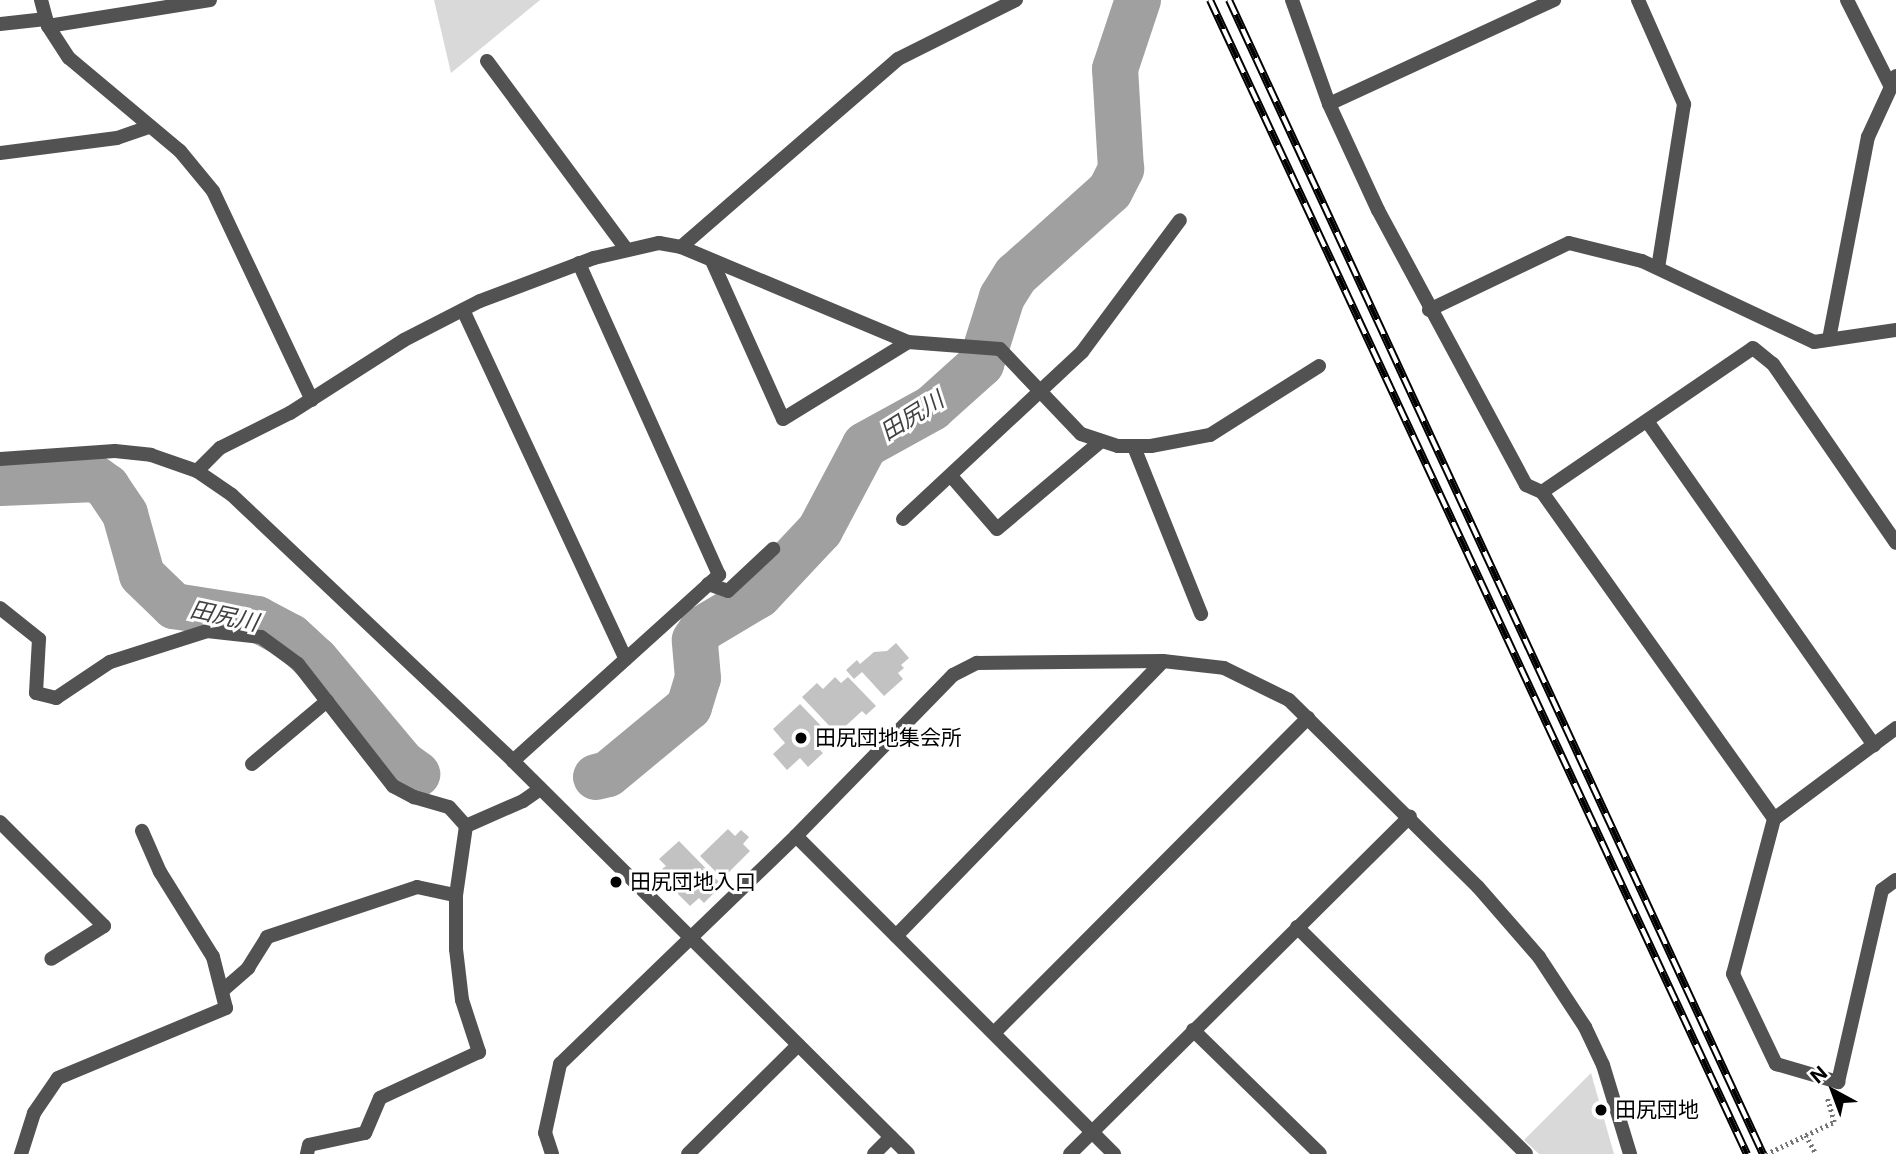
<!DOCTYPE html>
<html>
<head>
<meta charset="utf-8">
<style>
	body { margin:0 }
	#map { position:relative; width:1896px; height:1154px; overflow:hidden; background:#fff; font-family:Inter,"Noto Sans JP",sans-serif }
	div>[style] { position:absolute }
	.green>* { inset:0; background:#d9d9d9 }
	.water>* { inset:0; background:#a0a0a0 }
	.river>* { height:46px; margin:-23px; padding:0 23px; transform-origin:23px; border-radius:23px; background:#a0a0a0 }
	.building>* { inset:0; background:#c2c2c2 }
	.path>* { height:4.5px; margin-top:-2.25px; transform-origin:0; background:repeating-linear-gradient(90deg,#747474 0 2px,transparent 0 5.5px) }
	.street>* { height:14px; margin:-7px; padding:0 7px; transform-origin:7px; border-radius:7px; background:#525252 }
	.rail>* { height:8px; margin-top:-4px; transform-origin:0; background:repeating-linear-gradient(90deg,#fff 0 16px,#000 0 32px); box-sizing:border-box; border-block:2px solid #000 }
	.dots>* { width:19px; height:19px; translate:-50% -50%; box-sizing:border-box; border:4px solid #fff; border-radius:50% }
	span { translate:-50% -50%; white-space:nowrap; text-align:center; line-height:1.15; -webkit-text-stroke:6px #fff; paint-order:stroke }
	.poi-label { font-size:21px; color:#000 }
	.left { translate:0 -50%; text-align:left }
	.water-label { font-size:23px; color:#414141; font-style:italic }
	.north { position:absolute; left:1798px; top:1056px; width:70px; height:70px; -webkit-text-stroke:5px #fff; paint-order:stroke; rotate:319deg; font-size:19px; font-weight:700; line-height:28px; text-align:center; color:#000 }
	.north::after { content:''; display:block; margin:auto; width:24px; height:32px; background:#000; clip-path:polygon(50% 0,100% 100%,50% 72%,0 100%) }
</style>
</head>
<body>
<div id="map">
	<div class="green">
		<i style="clip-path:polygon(434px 0,540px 0,451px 73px)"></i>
		<i style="clip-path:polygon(1591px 1073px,1614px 1154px,1539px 1154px,1524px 1140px)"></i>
	</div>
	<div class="water">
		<i style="clip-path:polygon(1130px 0,1147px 0,1132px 51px,1117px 47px)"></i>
	</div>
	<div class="river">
		<i style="left:1px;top:483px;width:95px;rotate:-2.4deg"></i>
		<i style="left:96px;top:479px;width:14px;rotate:36deg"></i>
		<i style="left:107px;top:487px;width:32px;rotate:56deg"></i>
		<i style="left:125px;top:514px;width:63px;rotate:74.4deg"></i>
		<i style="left:142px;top:575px;width:45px;rotate:44.1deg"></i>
		<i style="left:174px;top:606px;width:84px;rotate:8.9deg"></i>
		<i style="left:257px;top:619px;width:38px;rotate:28deg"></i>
		<i style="left:291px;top:637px;width:34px;rotate:43deg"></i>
		<i style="left:316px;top:660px;width:134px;rotate:50.1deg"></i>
		<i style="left:402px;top:763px;width:19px;rotate:36deg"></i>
		<i style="left:596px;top:777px;width:12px;rotate:-14deg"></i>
		<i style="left:608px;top:774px;width:105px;rotate:-39.6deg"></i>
		<i style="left:689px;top:707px;width:30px;rotate:-73deg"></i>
		<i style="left:698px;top:678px;width:38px;rotate:-95deg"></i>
		<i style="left:695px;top:640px;width:13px;rotate:-58deg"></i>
		<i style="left:702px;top:629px;width:66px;rotate:-30.8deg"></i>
		<i style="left:759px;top:595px;width:89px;rotate:-46.8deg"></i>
		<i style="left:820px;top:530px;width:96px;rotate:-62.1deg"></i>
		<i style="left:865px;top:445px;width:77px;rotate:-28.9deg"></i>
		<i style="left:932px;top:408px;width:66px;rotate:-41.9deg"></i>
		<i style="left:981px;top:364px;width:70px;rotate:-72.6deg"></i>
		<i style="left:1002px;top:297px;width:26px;rotate:-58deg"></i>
		<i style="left:1016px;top:275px;width:126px;rotate:-41.8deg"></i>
		<i style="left:1110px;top:191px;width:25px;rotate:-63deg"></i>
		<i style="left:1121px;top:169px;width:100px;rotate:-93.4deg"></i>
		<i style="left:1115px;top:69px;width:73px;rotate:-71.6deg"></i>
	</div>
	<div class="building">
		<i style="clip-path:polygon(896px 643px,909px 658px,901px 665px,904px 668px,898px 673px,903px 679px,884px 696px,862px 672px,854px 679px,846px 670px,857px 660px,860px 664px,874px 652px,887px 651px)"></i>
		<i style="clip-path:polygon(835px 677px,841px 683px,848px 677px,876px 706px,866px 715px,862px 711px,837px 734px,802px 697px,817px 683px,823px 689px)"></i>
		<i style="clip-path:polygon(800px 704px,827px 732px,814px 744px,823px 753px,808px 767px,800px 758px,787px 770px,773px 754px,785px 743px,773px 729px)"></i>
		<i style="clip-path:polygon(728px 829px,735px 836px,741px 830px,749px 837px,743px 844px,750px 851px,726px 875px,719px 875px,700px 856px)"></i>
		<i style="clip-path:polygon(679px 841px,722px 885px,704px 903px,699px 898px,690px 906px,669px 885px,674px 881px,662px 869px,666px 866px,659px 859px)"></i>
	</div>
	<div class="path">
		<i style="left:1806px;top:1135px;width:21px;rotate:62deg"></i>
		<i style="left:1766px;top:1154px;width:75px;rotate:-25.2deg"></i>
		<i style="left:1834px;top:1122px;width:26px;rotate:-106deg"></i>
	</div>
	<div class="street">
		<i style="left:41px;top:0;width:27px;rotate:75deg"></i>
		<i style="left:48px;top:26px;width:38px;rotate:57deg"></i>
		<i style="left:69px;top:58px;width:145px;rotate:40deg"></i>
		<i style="left:180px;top:151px;width:52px;rotate:50.5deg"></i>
		<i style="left:213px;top:191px;width:231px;rotate:64.7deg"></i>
		<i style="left:1292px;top:0;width:110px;rotate:70.4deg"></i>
		<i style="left:1329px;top:104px;width:117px;rotate:65.2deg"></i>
		<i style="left:1378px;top:210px;width:312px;rotate:61.7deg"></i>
		<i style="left:1526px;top:485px;width:17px;rotate:24deg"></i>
		<i style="left:1542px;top:492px;width:401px;rotate:54.6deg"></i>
		<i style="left:1638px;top:0;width:114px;rotate:66.1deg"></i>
		<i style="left:1684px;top:104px;width:166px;rotate:99deg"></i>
		<i style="left:1847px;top:0;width:97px;rotate:63.2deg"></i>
		<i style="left:0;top:24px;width:46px;rotate:-6.2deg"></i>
		<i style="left:48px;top:26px;width:164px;rotate:-9.1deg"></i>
		<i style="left:487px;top:61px;width:235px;rotate:53.5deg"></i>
		<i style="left:1329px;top:104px;width:248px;rotate:-24.8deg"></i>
		<i style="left:0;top:153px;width:118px;rotate:-7.3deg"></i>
		<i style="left:117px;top:138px;width:34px;rotate:-19deg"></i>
		<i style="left:681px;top:247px;width:287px;rotate:-40.9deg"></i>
		<i style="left:898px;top:59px;width:132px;rotate:-26.6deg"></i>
		<i style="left:712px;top:261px;width:173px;rotate:65.8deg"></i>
		<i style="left:783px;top:419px;width:147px;rotate:-31.6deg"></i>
		<i style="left:463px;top:310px;width:385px;rotate:65deg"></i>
		<i style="left:1429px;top:310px;width:155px;rotate:-25.6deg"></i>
		<i style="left:1569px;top:243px;width:75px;rotate:13.9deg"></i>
		<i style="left:1642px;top:261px;width:190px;rotate:25.2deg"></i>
		<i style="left:1814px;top:342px;width:83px;rotate:-8.3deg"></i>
		<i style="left:1829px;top:339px;width:206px;rotate:-79.1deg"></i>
		<i style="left:1868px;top:137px;width:67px;rotate:-65.3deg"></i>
		<i style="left:1647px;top:421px;width:396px;rotate:55deg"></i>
		<i style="left:1134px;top:447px;width:180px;rotate:68.1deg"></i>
		<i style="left:0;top:459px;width:115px;rotate:-4deg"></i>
		<i style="left:115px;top:451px;width:36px;rotate:6deg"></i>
		<i style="left:151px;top:455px;width:49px;rotate:19.2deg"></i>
		<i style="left:197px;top:471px;width:42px;rotate:34.4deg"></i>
		<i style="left:232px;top:495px;width:387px;rotate:43.4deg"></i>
		<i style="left:513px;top:761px;width:557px;rotate:44.85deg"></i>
		<i style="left:197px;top:471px;width:33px;rotate:-45deg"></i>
		<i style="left:220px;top:448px;width:78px;rotate:-26.6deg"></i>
		<i style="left:290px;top:413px;width:135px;rotate:-32.6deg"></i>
		<i style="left:404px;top:340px;width:85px;rotate:-27.2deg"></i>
		<i style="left:480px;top:301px;width:122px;rotate:-20.7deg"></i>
		<i style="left:594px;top:258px;width:67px;rotate:-13deg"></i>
		<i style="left:659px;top:243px;width:22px;rotate:10deg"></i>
		<i style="left:681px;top:247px;width:246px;rotate:22.7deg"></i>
		<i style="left:908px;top:342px;width:92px;rotate:4.4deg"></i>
		<i style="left:1000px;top:349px;width:117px;rotate:46.4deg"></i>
		<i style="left:1081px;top:434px;width:39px;rotate:18deg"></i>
		<i style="left:1118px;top:446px;width:33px"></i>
		<i style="left:1151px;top:446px;width:60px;rotate:-10.6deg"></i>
		<i style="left:1210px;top:435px;width:129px;rotate:-32.3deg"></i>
		<i style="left:951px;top:476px;width:70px;rotate:49deg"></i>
		<i style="left:997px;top:529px;width:135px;rotate:-40.2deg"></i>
		<i style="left:1542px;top:492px;width:255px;rotate:-34.3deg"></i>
		<i style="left:1753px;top:348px;width:26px;rotate:39deg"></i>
		<i style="left:1773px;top:364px;width:217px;rotate:55.5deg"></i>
		<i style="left:903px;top:519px;width:245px;rotate:-43deg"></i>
		<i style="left:1082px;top:352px;width:164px;rotate:-53.4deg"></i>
		<i style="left:708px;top:584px;width:21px;rotate:19deg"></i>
		<i style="left:728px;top:591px;width:62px;rotate:-43deg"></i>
		<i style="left:0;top:608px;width:50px;rotate:38.5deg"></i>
		<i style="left:39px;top:639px;width:54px;rotate:93.2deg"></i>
		<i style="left:36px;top:693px;width:21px;rotate:14deg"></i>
		<i style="left:56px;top:698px;width:65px;rotate:-33.7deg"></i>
		<i style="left:110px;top:662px;width:102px;rotate:-17.7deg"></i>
		<i style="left:207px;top:631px;width:54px;rotate:6.3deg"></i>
		<i style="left:261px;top:637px;width:46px;rotate:36.1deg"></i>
		<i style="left:298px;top:664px;width:155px;rotate:52.1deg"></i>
		<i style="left:393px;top:786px;width:24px;rotate:28deg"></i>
		<i style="left:414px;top:797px;width:36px;rotate:16deg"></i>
		<i style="left:449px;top:807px;width:25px;rotate:48deg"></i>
		<i style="left:466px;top:826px;width:70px;rotate:98.2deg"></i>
		<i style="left:456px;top:895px;width:54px;rotate:90deg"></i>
		<i style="left:456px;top:949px;width:51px;rotate:83.3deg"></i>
		<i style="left:462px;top:1000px;width:55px;rotate:71.9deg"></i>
		<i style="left:479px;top:1052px;width:109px;rotate:155.1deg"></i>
		<i style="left:380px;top:1098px;width:38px;rotate:113deg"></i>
		<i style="left:365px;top:1133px;width:57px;rotate:167.9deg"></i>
		<i style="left:309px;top:1145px;width:9px;rotate:103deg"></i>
		<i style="left:1896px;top:728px;width:152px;rotate:143.3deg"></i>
		<i style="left:1774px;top:819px;width:160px;rotate:104.8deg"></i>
		<i style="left:1733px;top:974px;width:100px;rotate:64.5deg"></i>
		<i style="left:1776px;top:1064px;width:65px;rotate:16.2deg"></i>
		<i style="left:1838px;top:1082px;width:197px;rotate:-77.1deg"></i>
		<i style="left:1882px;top:890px;width:17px;rotate:-36deg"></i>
		<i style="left:513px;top:761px;width:278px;rotate:-42.1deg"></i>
		<i style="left:719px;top:575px;width:342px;rotate:-114.2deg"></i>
		<i style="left:252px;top:764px;width:98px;rotate:-40deg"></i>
		<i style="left:0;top:822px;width:147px;rotate:45deg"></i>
		<i style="left:104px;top:926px;width:62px;rotate:148.1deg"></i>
		<i style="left:466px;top:826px;width:62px;rotate:-23.7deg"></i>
		<i style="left:523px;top:801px;width:21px;rotate:-35deg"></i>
		<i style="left:796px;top:836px;width:450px;rotate:45deg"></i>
		<i style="left:1297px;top:927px;width:322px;rotate:44.7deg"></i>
		<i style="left:896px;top:936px;width:383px;rotate:-45.8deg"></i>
		<i style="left:222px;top:991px;width:35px;rotate:-41deg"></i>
		<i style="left:248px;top:968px;width:36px;rotate:-58deg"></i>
		<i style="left:267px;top:937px;width:158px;rotate:-18.4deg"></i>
		<i style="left:417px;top:887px;width:40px;rotate:12deg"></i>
		<i style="left:1193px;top:1030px;width:177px;rotate:44.3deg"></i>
		<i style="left:994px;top:1033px;width:445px;rotate:-45.1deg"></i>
		<i style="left:21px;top:1154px;width:43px;rotate:-72.4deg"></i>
		<i style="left:34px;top:1113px;width:42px;rotate:-55.6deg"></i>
		<i style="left:58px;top:1078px;width:182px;rotate:-22.6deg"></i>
		<i style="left:226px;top:1008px;width:53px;rotate:-104.3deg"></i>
		<i style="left:213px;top:957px;width:100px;rotate:-121.9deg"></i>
		<i style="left:160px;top:872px;width:45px;rotate:-113.7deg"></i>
		<i style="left:552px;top:1154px;width:22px;rotate:-108deg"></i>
		<i style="left:545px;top:1133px;width:71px;rotate:-77.7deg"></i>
		<i style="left:560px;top:1064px;width:328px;rotate:-44deg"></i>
		<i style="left:796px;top:836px;width:225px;rotate:-45.7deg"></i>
		<i style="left:953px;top:675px;width:27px;rotate:-27deg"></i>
		<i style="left:977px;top:663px;width:186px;rotate:-0.6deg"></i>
		<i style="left:1163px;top:661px;width:61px;rotate:6.5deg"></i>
		<i style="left:1224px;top:668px;width:72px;rotate:26.2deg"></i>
		<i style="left:1289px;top:700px;width:266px;rotate:44.7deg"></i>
		<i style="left:1478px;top:887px;width:93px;rotate:48.9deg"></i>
		<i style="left:1539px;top:957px;width:84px;rotate:56.7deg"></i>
		<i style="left:1585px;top:1027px;width:42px;rotate:64.7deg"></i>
		<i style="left:1603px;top:1065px;width:93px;rotate:73.1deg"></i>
		<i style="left:688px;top:1154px;width:155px;rotate:-44.7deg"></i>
		<i style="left:874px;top:1154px;width:24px;rotate:-45deg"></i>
		<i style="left:1070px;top:1154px;width:479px;rotate:-44.8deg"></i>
	</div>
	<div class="rail">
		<i style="left:1210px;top:0;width:1273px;rotate:65.05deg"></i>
		<i style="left:1229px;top:0;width:1272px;rotate:65.17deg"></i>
	</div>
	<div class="dots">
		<i style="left:801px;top:738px;background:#000"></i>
		<i style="left:616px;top:882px;background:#000"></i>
		<i style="left:1601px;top:1110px;background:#000"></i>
	</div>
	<div class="poi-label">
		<span class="left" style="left:815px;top:738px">田尻団地集会所</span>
		<span class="left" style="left:630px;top:882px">田尻団地入口</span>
		<span class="left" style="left:1615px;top:1110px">田尻団地</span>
	</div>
	<div class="water-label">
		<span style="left:912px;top:416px;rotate:-32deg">田尻川</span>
		<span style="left:224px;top:616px;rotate:12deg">田尻川</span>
	</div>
	<div class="north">N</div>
</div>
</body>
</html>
